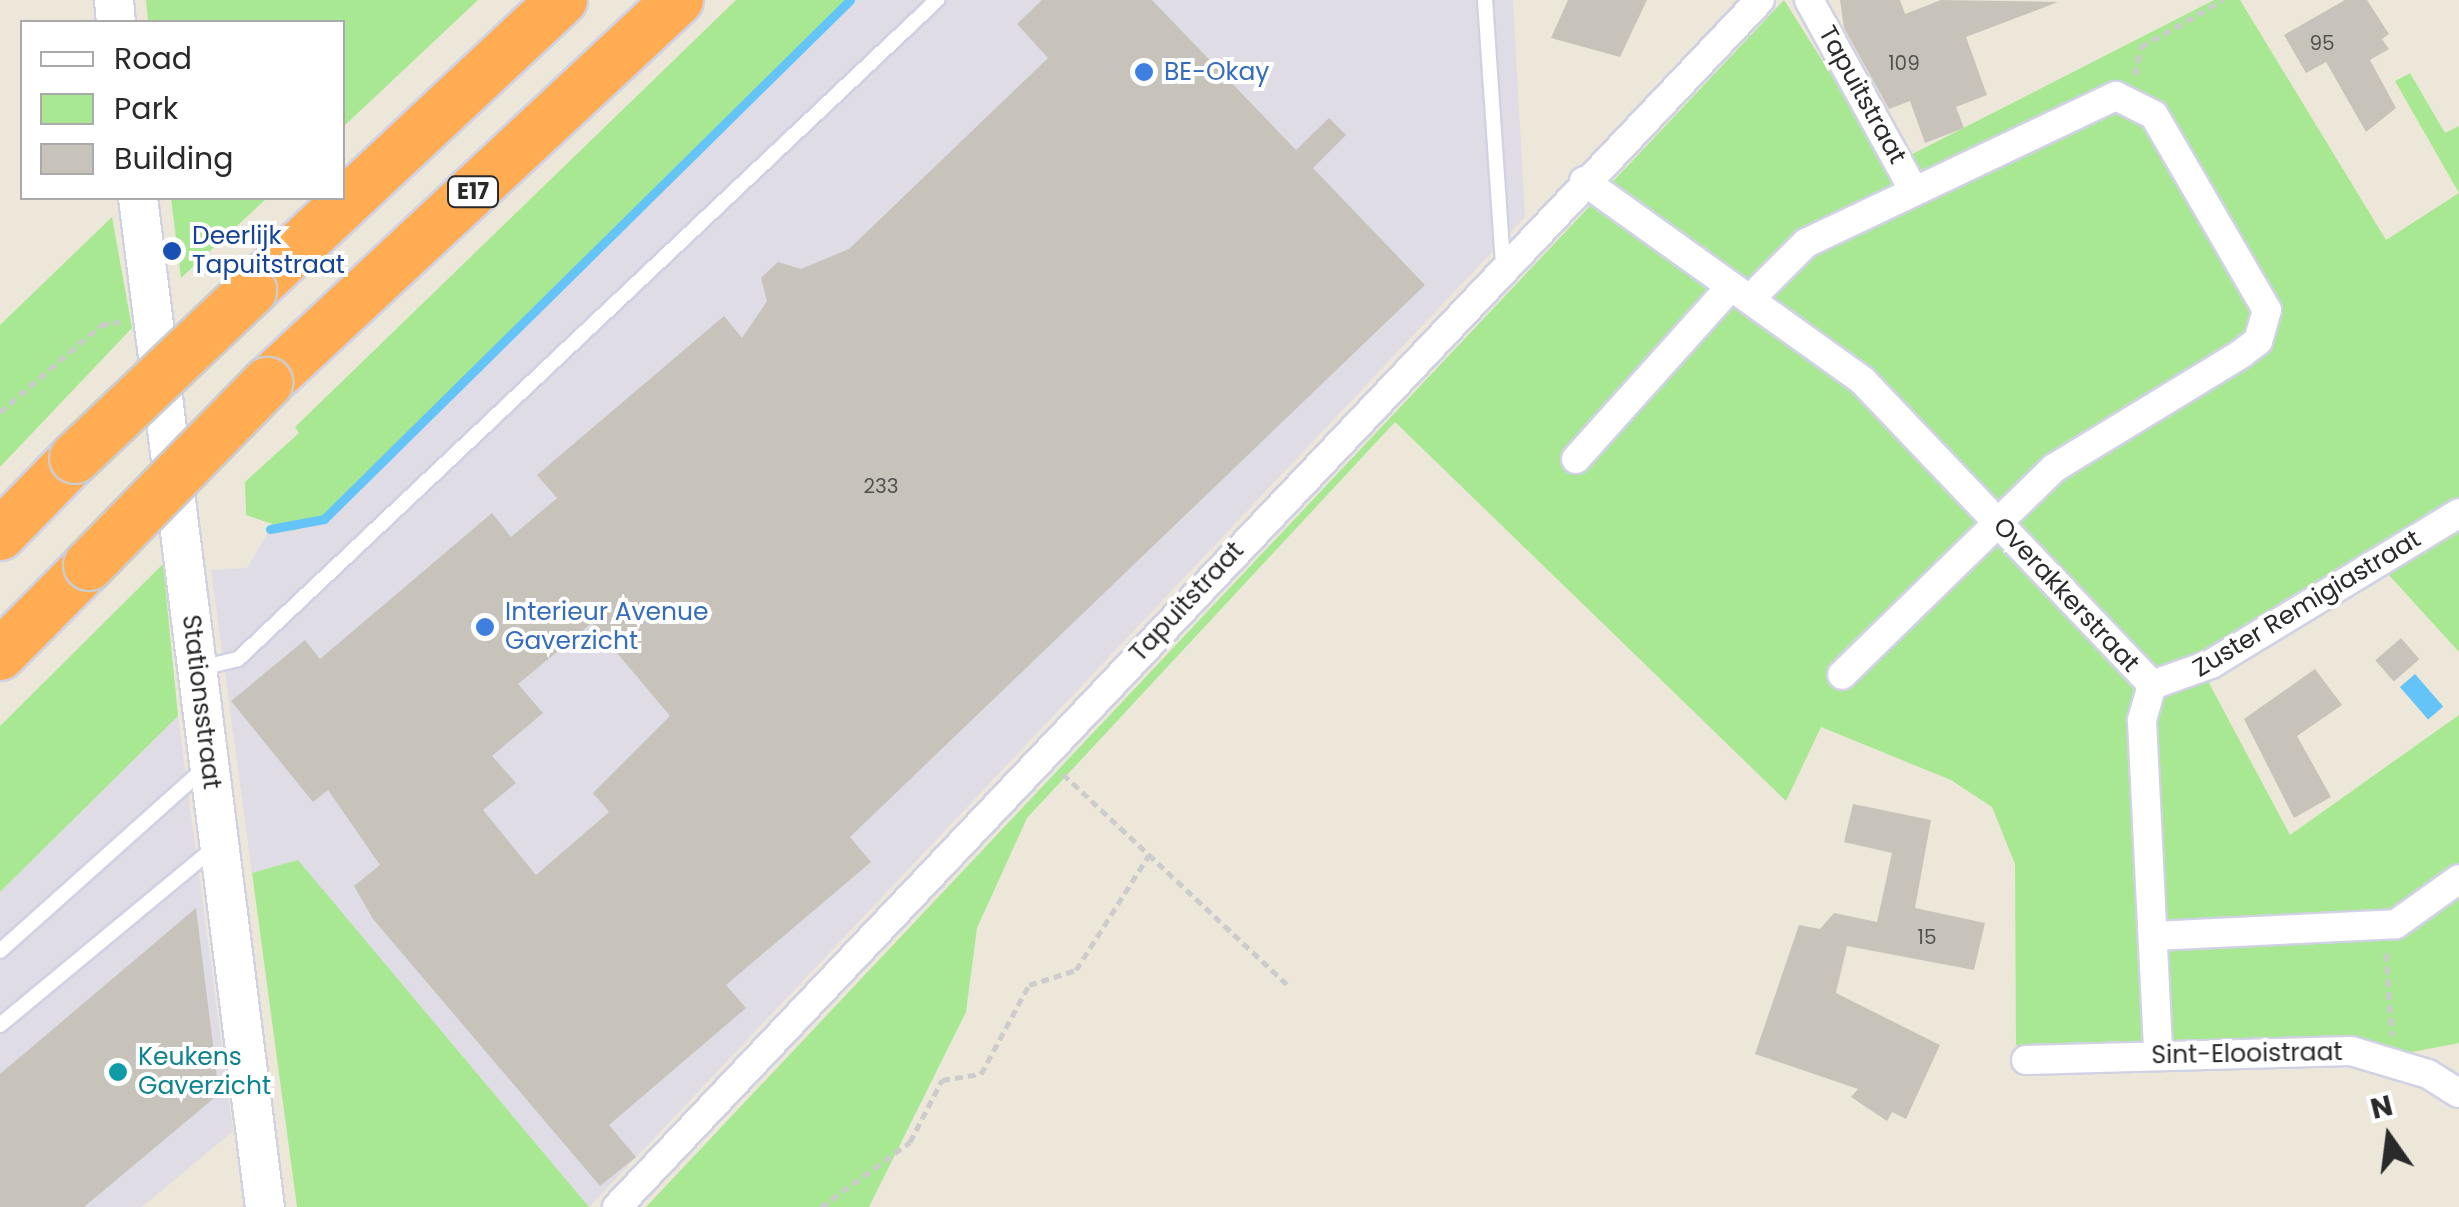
<!DOCTYPE html>
<html>
<head>
<meta charset="utf-8">
<style>
	body { margin:0 }
	#map { position:relative; width:2459px; height:1207px; overflow:hidden; background:#ede7da; font-family:Poppins,sans-serif }
	div>[style] { position:absolute }
	.industrial>* { inset:0; background:#dfdce5 }
	.green>* { inset:0; background:#a8e892 }
	.water>* { inset:0; background:#65c4f7; transform-origin:0 0 }
	.stream>* { height:9px; margin:-4.5px; padding:0 4.5px; transform-origin:4.5px; border-radius:4.5px; background:#65c4f7 }
	.building>* { inset:0; background:#c8c3ba; transform-origin:0 0 }
	.path>* { height:5px; margin-top:-2.5px; transform-origin:0; background:repeating-linear-gradient(90deg,#ccc 0 8px,transparent 0 13px) }
	.roads { filter:drop-shadow(2px 0 #d0d2e4) drop-shadow(-2px 0 #d0d2e4) drop-shadow(0 2px #d0d2e4) drop-shadow(0 -2px #d0d2e4) }
	.lane>* { height:14px; margin:-7px; padding:0 7px; transform-origin:7px; border-radius:7px; background:#fff }
	.street>* { height:28px; margin:-14px; padding:0 14px; transform-origin:14px; border-radius:14px; background:#fff }
	.secondary>* { height:38px; margin:-19px; padding:0 19px; transform-origin:19px; border-radius:19px; background:#fff }
	.highway>* { height:50px; margin:-25px; padding:0 25px; transform-origin:25px; border-radius:25px; background:#ffac53 }
	.bridges { filter:drop-shadow(2px 0 #ccc) drop-shadow(-2px 0 #ccc) drop-shadow(0 2px #ccc) drop-shadow(0 -2px #ccc) }
	.highway-bridge>* { height:50px; margin:-25px; padding:0 25px; transform-origin:25px; border-radius:25px; background:#ffac53 }
	.dots>* { width:28px; height:28px; translate:-50% -50%; box-sizing:border-box; border:5px solid #fff; border-radius:50% }
	span { translate:-50% -50%; white-space:nowrap; text-align:center; line-height:1.15; -webkit-text-stroke:8px #fff; paint-order:stroke }
	.number-label { font-size:20px; color:#52504e }
	.number-label span { -webkit-text-stroke-width:0 }
	.shield-label span { padding:2px 8px; background:#fff; border:2px solid; border-radius:8px; -webkit-text-stroke-width:0 }
	.shield-label { font-size:22px; color:#2a2a2a; font-weight:700 }
	.shop-label { font-size:25px; color:#366cbe }
	.left { translate:0 -50%; text-align:left }
	.street-label { font-size:25px; color:#2a2a2a }
	.transit-label { font-size:25px; color:#164399 }
	.culture-label { font-size:25px; color:#0d838f }
	.legend { position:absolute; left:20px; top:20px; width:325px; height:180px; box-sizing:border-box; background:#fff; border:2px solid #aaa; margin:0; padding:12px 18px; list-style:none; font-size:30px; color:#2a2a2a }
	.legend li { display:flex; align-items:center; gap:20px; height:50px }
	.legend b { width:50px; border:2px solid #aaa }
	.north { position:absolute; left:2339px; top:1087px; width:100px; height:100px; -webkit-text-stroke:8px #fff; paint-order:stroke; rotate:346deg; font-size:28px; font-weight:700; line-height:40px; text-align:center; color:#2a2a2a }
	.north::after { content:''; display:block; margin:auto; width:35px; height:45px; background:#2a2a2a; clip-path:polygon(50% 0,100% 100%,50% 72%,0 100%) }
</style>
</head>
<body>
<div id="map">
	<div class="industrial">
		<i style="clip-path:polygon(850px 0,1513px 0,1525px 217px,589px 1207px,298px 861px,252px 873px,211px 570px,247px 568px,270px 529px,294px 531px,453px 390px)"></i>
		<i style="clip-path:polygon(178px 716px,233px 1131px,142px 1207px,0 1207px,0 892px)"></i>
	</div>
	<div class="green">
		<i style="clip-path:polygon(146px 0,478px 0,343px 127px,342px 22px,148px 22px)"></i>
		<i style="clip-path:polygon(736px 0,850px 0,324px 519px,293px 531px,246px 515px,245px 482px,299px 433px,295px 427px)"></i>
		<i style="clip-path:polygon(1784px 0,1889px 166px,2214px 0,2240px 0,2386px 240px,2459px 193px,2395px 81px,2410px 73px,2445px 133px,2459px 126px,2459px 652px,2388px 574px,2209px 683px,2290px 835px,2459px 715px,2459px 1043px,2412px 1052px,2304px 1039px,2057px 1051px,2016px 1045px,2015px 864px,1992px 807px,1951px 780px,1821px 727px,1786px 801px,1395px 422px,1027px 818px,977px 928px,966px 1012px,869px 1207px,646px 1207px)"></i>
		<i style="clip-path:polygon(171px 198px,267px 198px,181px 278px)"></i>
		<i style="clip-path:polygon(112px 217px,132px 328px,0 467px,0 325px)"></i>
		<i style="clip-path:polygon(163px 564px,178px 716px,0 892px,0 726px)"></i>
		<i style="clip-path:polygon(298px 860px,589px 1207px,297px 1207px,252px 873px)"></i>
	</div>
	<div class="water">
		<i style="left:2415px;top:674px;width:43px;height:20px;rotate:49deg"></i>
	</div>
	<div class="stream">
		<i style="left:270px;top:529px;width:55px;rotate:-10.5deg"></i>
		<i style="left:324px;top:519px;width:739px;rotate:-44.62deg"></i>
	</div>
	<div class="building">
		<i style="clip-path:polygon(evenodd,1042px 0,1152px 0,1296px 150px,1329px 118px,1346px 135px,1313px 168px,1425px 285px,850px 837px,871px 862px,726px 985px,746px 1008px,609px 1125px,636px 1157px,600px 1186px,373px 919px,354px 886px,380px 865px,328px 790px,313px 802px,231px 701px,305px 640px,320px 659px,492px 513px,511px 537px,557px 498px,537px 475px,724px 316px,742px 338px,767px 301px,761px 278px,778px 262px,801px 269px,849px 249px,1048px 58px,1017px 24px,1042px 0,592px 623px,670px 716px,593px 793px,609px 812px,536px 875px,483px 810px,516px 783px,492px 756px,543px 713px,518px 684px,592px 623px)"></i>
		<i style="clip-path:polygon(1568px 0,1647px 0,1620px 57px,1551px 38px)"></i>
		<i style="clip-path:polygon(1840px 0,1900px 0,1905px 14px,1941px 0,2058px 2px,1966px 37px,1987px 95px,1956px 107px,1964px 128px,1925px 143px,1910px 101px,1889px 109px,1844px 28px)"></i>
		<i style="clip-path:polygon(2345px 0,2367px 0,2389px 34px,2382px 39px,2389px 49px,2370px 60px,2396px 108px,2366px 132px,2326px 62px,2306px 73px,2284px 35px)"></i>
		<i style="left:2401px;top:638px;width:28px;height:34px;rotate:49deg"></i>
		<i style="clip-path:polygon(2315px 669px,2342px 705px,2297px 736px,2331px 797px,2294px 818px,2244px 719px)"></i>
		<i style="clip-path:polygon(1853px 804px,1931px 820px,1915px 908px,1985px 923px,1974px 970px,1847px 946px,1836px 993px,1940px 1045px,1906px 1119px,1892px 1112px,1887px 1121px,1851px 1097px,1858px 1089px,1755px 1054px,1799px 925px,1820px 929px,1834px 913px,1877px 922px,1892px 853px,1844px 842px)"></i>
		<i style="clip-path:polygon(196px 908px,219px 1094px,84px 1207px,0 1207px,0 1074px)"></i>
	</div>
	<div class="path">
		<i style="left:2135px;top:75px;width:29px;rotate:-78deg"></i>
		<i style="left:2141px;top:47px;width:95px;rotate:-29.8deg"></i>
		<i style="left:0;top:412px;width:133px;rotate:-40.7deg"></i>
		<i style="left:101px;top:325px;width:19px;rotate:-9deg"></i>
		<i style="left:1063px;top:774px;width:307px;rotate:43.2deg"></i>
		<i style="left:2386px;top:953px;width:83px;rotate:85.9deg"></i>
		<i style="left:821px;top:1207px;width:110px;rotate:-36.1deg"></i>
		<i style="left:910px;top:1142px;width:70px;rotate:-62.7deg"></i>
		<i style="left:942px;top:1080px;width:39px;rotate:-9deg"></i>
		<i style="left:981px;top:1074px;width:101px;rotate:-61.7deg"></i>
		<i style="left:1029px;top:985px;width:49px;rotate:-17.7deg"></i>
		<i style="left:1076px;top:970px;width:136px;rotate:-57.6deg"></i>
	</div>
	<div class="roads">
		<div class="lane">
			<i style="left:1485px;top:0;width:265px;rotate:86.1deg"></i>
			<i style="left:197px;top:669px;width:42px;rotate:-13.7deg"></i>
			<i style="left:238px;top:659px;width:961px;rotate:-43.31deg"></i>
			<i style="left:0;top:951px;width:275px;rotate:-41.8deg"></i>
			<i style="left:0;top:1025px;width:279px;rotate:-39.6deg"></i>
		</div>
		<div class="street">
			<i style="left:1809px;top:0;width:218px;rotate:61.2deg"></i>
			<i style="left:1584px;top:181px;width:342px;rotate:35.6deg"></i>
			<i style="left:1862px;top:380px;width:421px;rotate:46.4deg"></i>
			<i style="left:2152px;top:685px;width:37px;rotate:106deg"></i>
			<i style="left:2142px;top:721px;width:333px;rotate:87.2deg"></i>
			<i style="left:1750px;top:299px;width:79px;rotate:-45deg"></i>
			<i style="left:1806px;top:243px;width:343px;rotate:-25.4deg"></i>
			<i style="left:2116px;top:96px;width:42px;rotate:26.6deg"></i>
			<i style="left:2154px;top:115px;width:225px;rotate:59.9deg"></i>
			<i style="left:2267px;top:310px;width:32px;rotate:106deg"></i>
			<i style="left:2258px;top:341px;width:21px;rotate:143deg"></i>
			<i style="left:2241px;top:354px;width:219px;rotate:148.6deg"></i>
			<i style="left:2054px;top:468px;width:296px;rotate:135.7deg"></i>
			<i style="left:1576px;top:459px;width:232px;rotate:-48.1deg"></i>
			<i style="left:2152px;top:685px;width:63px;rotate:-19.6deg"></i>
			<i style="left:2211px;top:664px;width:290px;rotate:-31.3deg"></i>
			<i style="left:2153px;top:936px;width:243px;rotate:-2.8deg"></i>
			<i style="left:2396px;top:924px;width:77px;rotate:-35.5deg"></i>
			<i style="left:2026px;top:1060px;width:325px;rotate:-1.6deg"></i>
			<i style="left:2351px;top:1051px;width:80px;rotate:16.6deg"></i>
			<i style="left:2428px;top:1074px;width:36px;rotate:32deg"></i>
			<i style="left:617px;top:1207px;width:1662px;rotate:-46.56deg"></i>
		</div>
		<div class="secondary">
			<i style="left:114px;top:0;width:22px;rotate:85deg"></i>
			<i style="left:138px;top:198px;width:1017px;rotate:82.83deg"></i>
		</div>
		<div class="highway">
			<i style="left:251px;top:291px;width:426px;rotate:-43.1deg"></i>
			<i style="left:267px;top:383px;width:562px;rotate:-42.98deg"></i>
			<i style="left:0;top:535px;width:107px;rotate:-45.8deg"></i>
			<i style="left:0;top:655px;width:127px;rotate:-45.3deg"></i>
		</div>
	</div>
	<div class="bridges">
		<div class="highway-bridge">
			<i style="left:75px;top:458px;width:243px;rotate:-43.5deg"></i>
			<i style="left:89px;top:565px;width:255px;rotate:-45.6deg"></i>
		</div>
	</div>
	<div class="dots">
		<i style="left:1144px;top:72px;background:#3f7fe0"></i>
		<i style="left:172px;top:251px;background:#1a4fb4"></i>
		<i style="left:485px;top:627px;background:#3f7fe0"></i>
		<i style="left:118px;top:1072px;background:#0f9aa8"></i>
	</div>
	<div class="number-label">
		<span style="left:2322px;top:43px">95</span>
		<span style="left:1904px;top:63px">109</span>
		<span style="left:881px;top:486px">233</span>
		<span style="left:1927px;top:937px">15</span>
	</div>
	<div class="shield-label">
		<span style="left:473px;top:192px">E17</span>
	</div>
	<div class="shop-label">
		<span class="left" style="left:1164px;top:72px">BE-Okay</span>
		<span class="left" style="left:505px;top:627px">Interieur Avenue<br>Gaverzicht</span>
	</div>
	<div class="street-label">
		<span style="left:1862px;top:95px;rotate:61deg">Tapuitstraat</span>
		<span style="left:2066px;top:595px;rotate:47deg">Overakkerstraat</span>
		<span style="left:1187px;top:602px;rotate:-47deg">Tapuitstraat</span>
		<span style="left:2307px;top:604px;rotate:-31deg">Zuster Remigiastraat</span>
		<span style="left:201px;top:702px;rotate:83deg">Stationsstraat</span>
		<span style="left:2247px;top:1054px;rotate:-1deg">Sint-Elooistraat</span>
	</div>
	<div class="transit-label">
		<span class="left" style="left:192px;top:251px">Deerlijk<br>Tapuitstraat</span>
	</div>
	<div class="culture-label">
		<span class="left" style="left:138px;top:1072px">Keukens<br>Gaverzicht</span>
	</div>
	<ul class="legend">
	<li><b style="height:12px;background:#fff"></b>Road</li>
	<li><b style="height:28px;background:#a8e892"></b>Park</li>
	<li><b style="height:28px;background:#c8c3ba"></b>Building</li>
	</ul>
	<div class="north">N</div>
</div>
</body>
</html>
